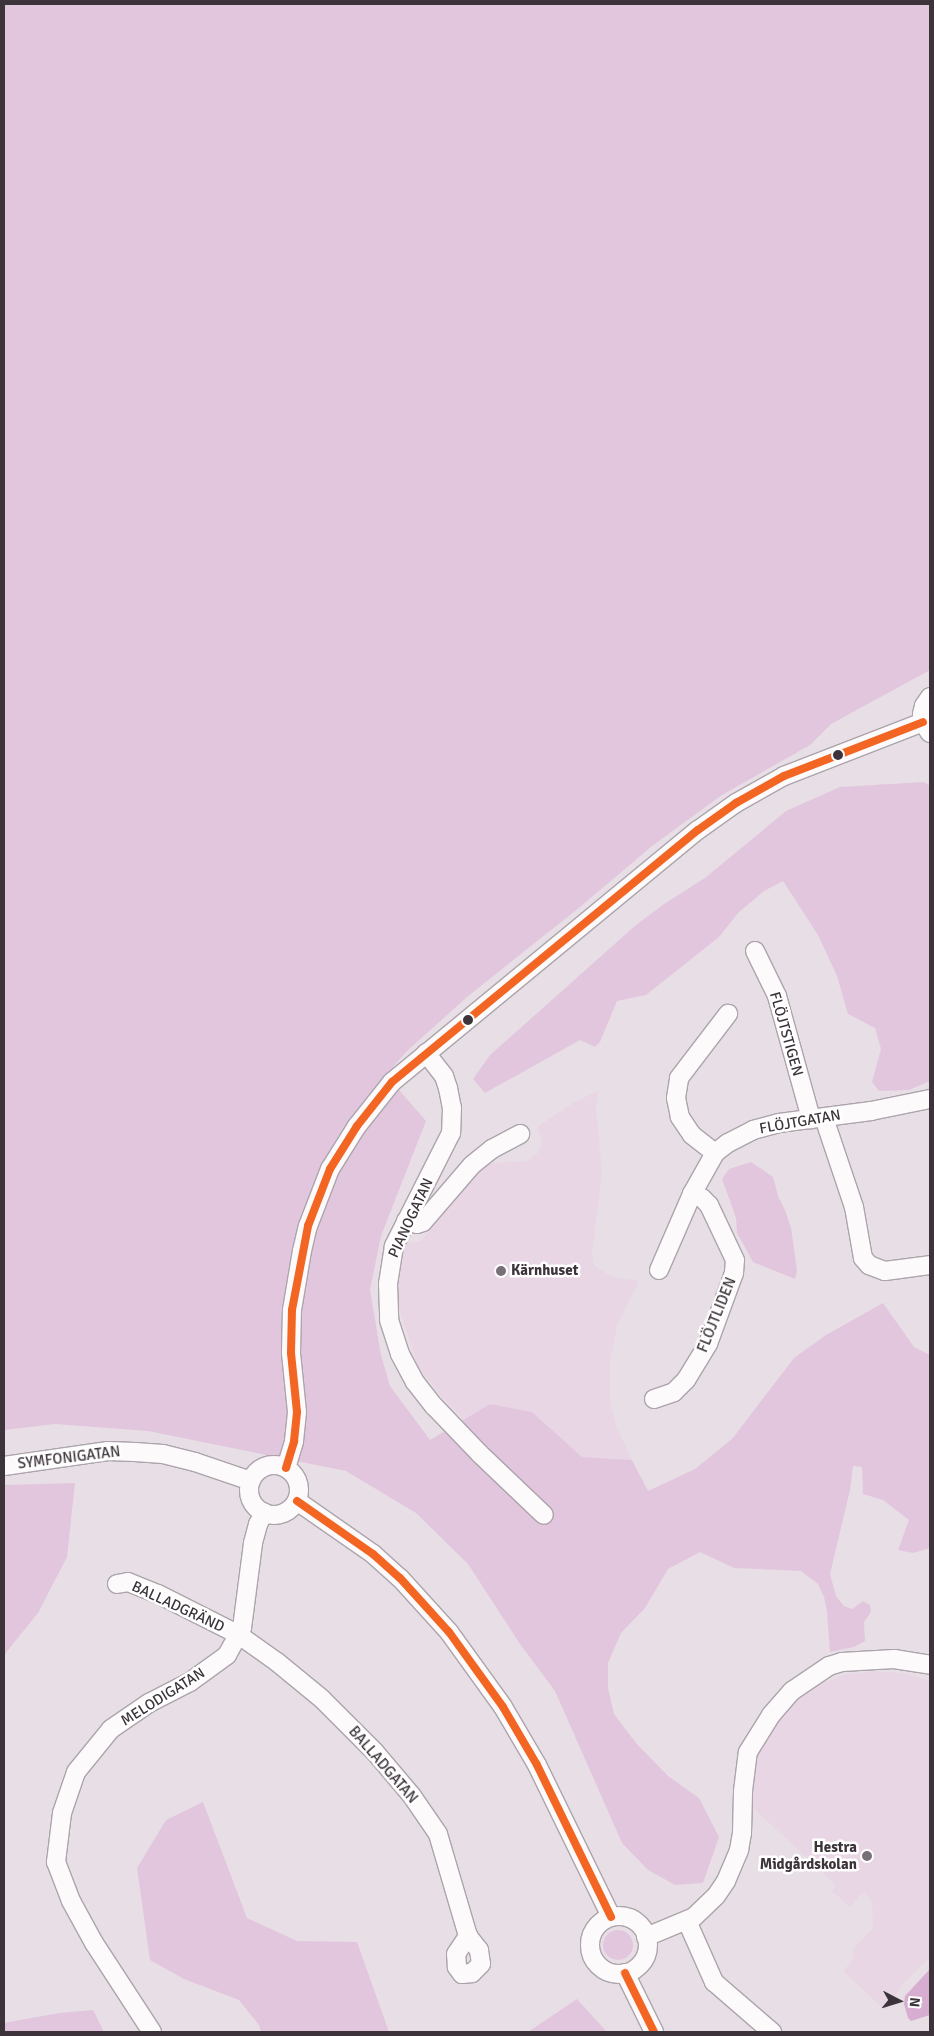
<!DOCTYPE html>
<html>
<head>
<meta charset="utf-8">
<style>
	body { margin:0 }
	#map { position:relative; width:934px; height:2036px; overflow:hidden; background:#e8dee6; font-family:Signika,sans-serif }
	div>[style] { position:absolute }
	.built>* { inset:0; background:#e9d6e5 }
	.green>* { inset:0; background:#e2c6dd }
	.round { border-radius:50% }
	.water>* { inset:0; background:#d7add1 }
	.roads { filter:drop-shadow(1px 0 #aca4ab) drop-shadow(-1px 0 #aca4ab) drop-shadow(0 1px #aca4ab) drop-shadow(0 -1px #aca4ab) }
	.minor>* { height:18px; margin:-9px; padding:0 9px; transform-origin:9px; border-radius:9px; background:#fcfafb }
	.minor>.ring { margin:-9px; padding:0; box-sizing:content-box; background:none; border:18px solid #fcfafb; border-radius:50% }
	.bus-1>* { height:8px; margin:-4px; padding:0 4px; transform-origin:4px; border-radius:4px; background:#f26522 }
	.dots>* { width:14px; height:14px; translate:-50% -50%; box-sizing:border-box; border:2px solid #fff; border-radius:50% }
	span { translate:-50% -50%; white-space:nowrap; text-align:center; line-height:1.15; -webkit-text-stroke:5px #fff; paint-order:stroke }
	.street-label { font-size:15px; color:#3c343a }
	.poi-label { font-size:15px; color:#3c343a; font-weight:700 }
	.left { translate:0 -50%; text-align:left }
	.right { translate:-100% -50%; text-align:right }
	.frame { position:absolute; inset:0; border:5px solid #3c343a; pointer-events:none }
	.north { position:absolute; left:874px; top:1976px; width:50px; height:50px; -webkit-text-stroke:4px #fff; paint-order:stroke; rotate:95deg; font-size:14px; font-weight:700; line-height:20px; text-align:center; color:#3c343a }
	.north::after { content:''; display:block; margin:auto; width:18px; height:22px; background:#3c343a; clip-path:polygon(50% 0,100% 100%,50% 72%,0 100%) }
</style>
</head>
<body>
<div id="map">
	<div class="built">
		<i style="clip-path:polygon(598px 1091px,596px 1109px,602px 1173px,592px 1254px,594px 1266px,613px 1277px,639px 1281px,617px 1326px,610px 1362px,610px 1402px,617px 1428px,632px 1460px,582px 1457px,532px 1412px,490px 1404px,464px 1420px,438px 1393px,418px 1366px,397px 1302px,398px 1262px,406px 1242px,420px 1242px,483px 1164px,526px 1161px,538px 1153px,542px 1142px,537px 1127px,573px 1103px)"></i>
		<i style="clip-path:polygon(875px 1671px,902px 1673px,930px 1681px,930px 1957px,902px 1985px,886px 2011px,843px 1971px,853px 1960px,853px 1949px,873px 1928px,872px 1901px,863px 1892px,850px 1907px,832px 1891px,837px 1886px,751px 1806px,751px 1780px,755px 1755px,766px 1734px,786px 1708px,822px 1683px,845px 1675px)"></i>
	</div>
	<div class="green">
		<i style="clip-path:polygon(4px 4px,930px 4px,930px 670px,831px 724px,810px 745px,722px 795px,652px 846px,580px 907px,467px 997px,406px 1052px,386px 1075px,426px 1121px,381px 1236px,370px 1290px,381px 1355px,390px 1386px,430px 1440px,490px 1404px,532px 1412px,582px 1457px,632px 1460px,648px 1491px,695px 1469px,732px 1439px,794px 1358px,826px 1335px,883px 1303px,914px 1347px,930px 1355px,930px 1548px,913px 1553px,898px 1550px,909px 1520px,883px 1500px,863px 1494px,862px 1467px,853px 1466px,850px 1490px,830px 1574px,836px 1596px,844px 1606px,852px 1609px,863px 1601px,870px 1605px,871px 1612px,864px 1622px,865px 1641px,854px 1647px,830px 1652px,827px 1611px,824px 1597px,818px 1584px,801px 1571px,734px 1568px,700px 1552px,668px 1569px,645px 1608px,621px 1633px,608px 1663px,608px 1688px,614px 1714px,636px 1743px,668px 1776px,699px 1798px,719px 1837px,703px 1883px,675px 1885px,648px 1870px,622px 1843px,555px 1691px,520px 1644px,468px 1564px,416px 1513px,346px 1471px,148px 1431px,55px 1424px,4px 1430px)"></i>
		<i style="clip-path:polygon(924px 782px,930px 786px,930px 1081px,909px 1090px,879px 1091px,872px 1082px,881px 1049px,875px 1028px,848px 1014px,837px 976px,818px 935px,783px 881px,764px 891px,738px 913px,719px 937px,646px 995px,617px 1001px,600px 1042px,595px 1047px,580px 1040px,485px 1093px,473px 1079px,490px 1055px,636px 925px,664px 904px,705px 878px,786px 811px,840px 787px)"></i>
		<i style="clip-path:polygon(751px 1162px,773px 1177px,778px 1196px,785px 1210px,791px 1228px,797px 1270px,795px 1279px,753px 1262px,737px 1233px,736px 1218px,722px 1179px,729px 1169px)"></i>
		<i style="clip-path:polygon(75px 1483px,67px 1557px,38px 1613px,4px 1655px,4px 1485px)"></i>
		<i style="clip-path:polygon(203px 1802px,247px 1918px,297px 1941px,357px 1942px,389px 2032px,261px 2032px,259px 2025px,239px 2000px,184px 1979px,150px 1960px,137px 1868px,166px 1820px)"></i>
		<i class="round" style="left:603px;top:1930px;width:30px;height:30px"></i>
		<i style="clip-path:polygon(577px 1999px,607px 2032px,528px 2032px)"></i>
		<i style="clip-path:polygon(93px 2010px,104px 2032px,4px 2032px,4px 2023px,59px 2013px)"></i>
	</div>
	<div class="water">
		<i style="clip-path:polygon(930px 1969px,930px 2015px,911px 2021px,908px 2018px,904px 2004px,905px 1996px)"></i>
	</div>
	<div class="roads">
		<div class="minor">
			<i style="left:930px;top:697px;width:11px;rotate:124deg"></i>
			<i style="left:924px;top:706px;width:8px;rotate:104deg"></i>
			<i style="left:922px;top:714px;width:8px;rotate:83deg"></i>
			<i style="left:923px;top:722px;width:13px;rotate:58deg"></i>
			<i style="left:755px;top:951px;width:50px;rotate:63.9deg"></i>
			<i style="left:777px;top:996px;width:128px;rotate:74.5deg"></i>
			<i style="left:426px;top:1053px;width:29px;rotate:52deg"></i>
			<i style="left:444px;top:1076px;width:13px;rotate:72deg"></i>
			<i style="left:448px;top:1088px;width:20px;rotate:79deg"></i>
			<i style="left:452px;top:1108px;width:25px;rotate:92deg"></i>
			<i style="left:451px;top:1133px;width:127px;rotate:116.8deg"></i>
			<i style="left:394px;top:1246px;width:38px;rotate:99deg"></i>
			<i style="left:388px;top:1284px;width:36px;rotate:88deg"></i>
			<i style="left:389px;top:1320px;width:36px;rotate:72deg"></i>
			<i style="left:400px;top:1354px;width:32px;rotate:62deg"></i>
			<i style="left:415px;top:1382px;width:31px;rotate:52deg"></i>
			<i style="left:434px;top:1406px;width:66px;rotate:46.2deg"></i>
			<i style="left:480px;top:1454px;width:88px;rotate:43.6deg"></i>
			<i style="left:824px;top:1118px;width:94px;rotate:71.4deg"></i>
			<i style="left:854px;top:1207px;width:52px;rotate:80deg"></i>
			<i style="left:863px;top:1258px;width:9px;rotate:49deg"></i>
			<i style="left:869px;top:1265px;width:17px;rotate:21deg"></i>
			<i style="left:885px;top:1271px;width:45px;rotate:-7.6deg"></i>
			<i style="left:715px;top:1153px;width:29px;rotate:-142deg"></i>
			<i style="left:692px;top:1135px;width:22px;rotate:-124deg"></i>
			<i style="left:680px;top:1117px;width:19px;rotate:-102deg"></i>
			<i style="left:676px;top:1098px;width:20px;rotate:-81deg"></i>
			<i style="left:679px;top:1078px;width:81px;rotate:-52.6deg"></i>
			<i style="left:406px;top:1221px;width:11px;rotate:15deg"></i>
			<i style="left:417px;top:1224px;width:6px;rotate:-18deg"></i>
			<i style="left:423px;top:1222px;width:75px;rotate:-49.3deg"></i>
			<i style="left:472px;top:1165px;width:26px;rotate:-39deg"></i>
			<i style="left:492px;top:1149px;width:32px;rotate:-28deg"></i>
			<i style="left:659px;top:1270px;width:83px;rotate:-66.5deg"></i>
			<i style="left:692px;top:1194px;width:47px;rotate:-60.7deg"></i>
			<i style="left:715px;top:1153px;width:16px;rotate:-38deg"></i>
			<i style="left:728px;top:1143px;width:28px;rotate:-27deg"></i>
			<i style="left:753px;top:1130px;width:27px;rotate:-15deg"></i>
			<i style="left:779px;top:1123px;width:93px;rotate:-7.4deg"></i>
			<i style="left:871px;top:1111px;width:60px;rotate:-11.5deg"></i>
			<i style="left:654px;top:1399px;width:21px;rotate:-19deg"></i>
			<i style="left:674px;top:1392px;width:17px;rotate:-45deg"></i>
			<i style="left:686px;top:1380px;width:42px;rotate:-58.6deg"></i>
			<i style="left:708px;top:1344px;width:76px;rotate:-69.9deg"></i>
			<i style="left:734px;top:1273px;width:13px;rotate:-86deg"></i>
			<i style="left:735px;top:1260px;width:61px;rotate:-115.3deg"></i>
			<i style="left:709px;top:1205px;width:10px;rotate:-135deg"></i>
			<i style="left:702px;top:1198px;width:11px;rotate:-158deg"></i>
			<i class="ring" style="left:249px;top:1465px;width:32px;height:32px"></i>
			<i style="left:4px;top:1466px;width:105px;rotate:-8.2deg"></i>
			<i style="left:108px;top:1451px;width:27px;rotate:2deg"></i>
			<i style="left:135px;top:1452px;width:28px;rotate:4deg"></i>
			<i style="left:163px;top:1454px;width:33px;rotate:14deg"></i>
			<i style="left:195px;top:1462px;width:59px;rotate:18.7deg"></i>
			<i style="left:286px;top:1468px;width:28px;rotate:-73deg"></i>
			<i style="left:294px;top:1441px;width:29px;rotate:-84deg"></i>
			<i style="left:297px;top:1412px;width:59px;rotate:-95.8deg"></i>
			<i style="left:291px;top:1353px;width:43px;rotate:-88.7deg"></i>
			<i style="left:292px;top:1310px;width:60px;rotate:-80.4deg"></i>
			<i style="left:302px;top:1251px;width:26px;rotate:-77deg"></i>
			<i style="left:308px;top:1226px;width:61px;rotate:-68.9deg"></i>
			<i style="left:330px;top:1169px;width:51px;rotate:-57.9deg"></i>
			<i style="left:357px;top:1126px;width:56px;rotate:-51.5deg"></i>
			<i style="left:392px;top:1082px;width:396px;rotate:-39.5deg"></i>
			<i style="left:698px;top:830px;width:47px;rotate:-35.4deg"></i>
			<i style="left:736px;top:803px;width:55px;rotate:-29.4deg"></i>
			<i style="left:784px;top:776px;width:149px;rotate:-21.2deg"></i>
			<i style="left:297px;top:1501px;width:93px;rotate:34.9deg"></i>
			<i style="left:373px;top:1554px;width:36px;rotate:42deg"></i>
			<i style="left:400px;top:1578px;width:73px;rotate:47.8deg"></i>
			<i style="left:449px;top:1632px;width:92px;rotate:54.2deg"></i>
			<i style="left:503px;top:1707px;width:67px;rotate:59.6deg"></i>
			<i style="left:537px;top:1765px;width:169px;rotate:64deg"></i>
			<i style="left:117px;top:1584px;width:11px;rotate:-10deg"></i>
			<i style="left:128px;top:1582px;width:32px;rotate:22deg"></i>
			<i style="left:158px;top:1594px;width:91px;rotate:26.8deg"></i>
			<i style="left:239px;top:1635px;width:47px;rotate:35.4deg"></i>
			<i style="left:277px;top:1662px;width:58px;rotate:39.4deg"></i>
			<i style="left:322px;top:1699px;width:74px;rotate:45deg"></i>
			<i style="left:374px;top:1751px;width:59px;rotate:49.8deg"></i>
			<i style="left:412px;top:1796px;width:46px;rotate:55.6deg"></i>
			<i style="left:438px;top:1834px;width:106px;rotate:73.6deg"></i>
			<i style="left:468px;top:1936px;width:18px;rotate:52deg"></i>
			<i style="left:479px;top:1950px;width:14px;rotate:82deg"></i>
			<i style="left:481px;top:1964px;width:13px;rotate:135deg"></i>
			<i style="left:472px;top:1973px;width:10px;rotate:174deg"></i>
			<i style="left:462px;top:1974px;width:9px;rotate:-126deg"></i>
			<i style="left:457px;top:1967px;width:13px;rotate:-94deg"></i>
			<i style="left:456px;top:1954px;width:22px;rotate:-56deg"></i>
			<i class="ring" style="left:590px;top:1916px;width:40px;height:40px"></i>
			<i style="left:687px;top:1921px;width:67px;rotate:66.1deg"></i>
			<i style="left:714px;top:1982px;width:77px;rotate:40.8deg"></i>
			<i style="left:646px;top:1937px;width:52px;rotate:-22.6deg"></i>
			<i style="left:694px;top:1917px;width:30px;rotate:-44deg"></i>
			<i style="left:716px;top:1896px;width:18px;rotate:-56deg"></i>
			<i style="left:726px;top:1881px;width:34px;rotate:-67deg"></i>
			<i style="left:739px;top:1850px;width:17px;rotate:-80deg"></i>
			<i style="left:742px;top:1833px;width:42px;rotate:-88.6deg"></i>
			<i style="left:743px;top:1791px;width:39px;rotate:-83deg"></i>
			<i style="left:748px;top:1752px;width:44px;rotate:-58.1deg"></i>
			<i style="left:771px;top:1715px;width:32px;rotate:-49deg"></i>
			<i style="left:792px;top:1691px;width:45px;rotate:-34deg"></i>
			<i style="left:829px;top:1666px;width:14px;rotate:-17deg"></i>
			<i style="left:842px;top:1662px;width:52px;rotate:-3.3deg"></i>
			<i style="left:894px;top:1659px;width:36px;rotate:9deg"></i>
			<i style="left:625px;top:1973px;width:66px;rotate:63.8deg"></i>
			<i style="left:152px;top:2032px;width:106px;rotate:-123.1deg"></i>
			<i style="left:94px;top:1943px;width:48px;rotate:-118.7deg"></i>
			<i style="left:71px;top:1901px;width:42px;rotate:-111deg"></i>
			<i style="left:56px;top:1862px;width:49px;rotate:-83deg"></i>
			<i style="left:62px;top:1813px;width:43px;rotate:-71.1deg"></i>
			<i style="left:76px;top:1772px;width:55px;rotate:-50.9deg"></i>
			<i style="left:111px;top:1729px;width:46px;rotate:-34.4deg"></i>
			<i style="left:149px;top:1703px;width:46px;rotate:-27.1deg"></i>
			<i style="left:190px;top:1682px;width:46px;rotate:-36.1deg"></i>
			<i style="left:227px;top:1655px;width:31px;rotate:-61deg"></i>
			<i style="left:242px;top:1628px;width:86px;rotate:-82.6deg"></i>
			<i style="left:253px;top:1543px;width:20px;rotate:-75deg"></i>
			<i style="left:258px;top:1524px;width:13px;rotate:-61deg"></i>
		</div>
	</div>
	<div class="bus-1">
		<i style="left:286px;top:1468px;width:28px;rotate:-73deg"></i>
		<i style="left:294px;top:1441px;width:29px;rotate:-84deg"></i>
		<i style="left:297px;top:1412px;width:59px;rotate:-95.8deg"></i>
		<i style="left:291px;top:1353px;width:43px;rotate:-88.7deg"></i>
		<i style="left:292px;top:1310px;width:86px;rotate:-79.2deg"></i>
		<i style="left:308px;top:1226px;width:61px;rotate:-68.9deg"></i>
		<i style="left:330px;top:1169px;width:51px;rotate:-57.9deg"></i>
		<i style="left:357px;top:1126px;width:56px;rotate:-51.5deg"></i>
		<i style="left:392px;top:1082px;width:396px;rotate:-39.5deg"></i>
		<i style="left:698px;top:830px;width:47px;rotate:-35.4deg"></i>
		<i style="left:736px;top:803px;width:55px;rotate:-29.4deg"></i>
		<i style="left:784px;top:776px;width:149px;rotate:-21.2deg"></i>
		<i style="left:297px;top:1501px;width:93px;rotate:34.9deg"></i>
		<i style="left:373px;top:1554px;width:36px;rotate:42deg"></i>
		<i style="left:400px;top:1578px;width:73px;rotate:47.8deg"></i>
		<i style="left:449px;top:1632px;width:92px;rotate:54.2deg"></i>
		<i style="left:503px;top:1707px;width:67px;rotate:59.6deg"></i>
		<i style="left:537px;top:1765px;width:169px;rotate:64deg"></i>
		<i style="left:625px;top:1973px;width:66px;rotate:63.8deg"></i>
	</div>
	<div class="dots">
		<i style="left:838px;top:755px;background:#3c343a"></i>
		<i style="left:468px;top:1020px;background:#3c343a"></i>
		<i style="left:501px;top:1271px;background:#787076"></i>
		<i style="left:867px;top:1856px;background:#787076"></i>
	</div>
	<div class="street-label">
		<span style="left:786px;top:1034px;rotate:74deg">FLÖJTSTIGEN</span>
		<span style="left:800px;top:1122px;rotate:-10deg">FLÖJTGATAN</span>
		<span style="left:411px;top:1218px;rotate:-65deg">PIANOGATAN</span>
		<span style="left:717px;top:1315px;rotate:-68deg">FLÖJTLIDEN</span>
		<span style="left:69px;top:1458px;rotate:-7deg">SYMFONIGATAN</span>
		<span style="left:178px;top:1607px;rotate:25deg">BALLADGRÄND</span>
		<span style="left:163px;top:1697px;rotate:-32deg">MELODIGATAN</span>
		<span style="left:383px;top:1765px;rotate:49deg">BALLADGATAN</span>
	</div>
	<div class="poi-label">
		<span class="left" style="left:511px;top:1271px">Kärnhuset</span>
		<span class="right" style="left:857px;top:1856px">Hestra<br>Midgårdskolan</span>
	</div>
	<div class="frame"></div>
	<div class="north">N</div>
</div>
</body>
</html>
